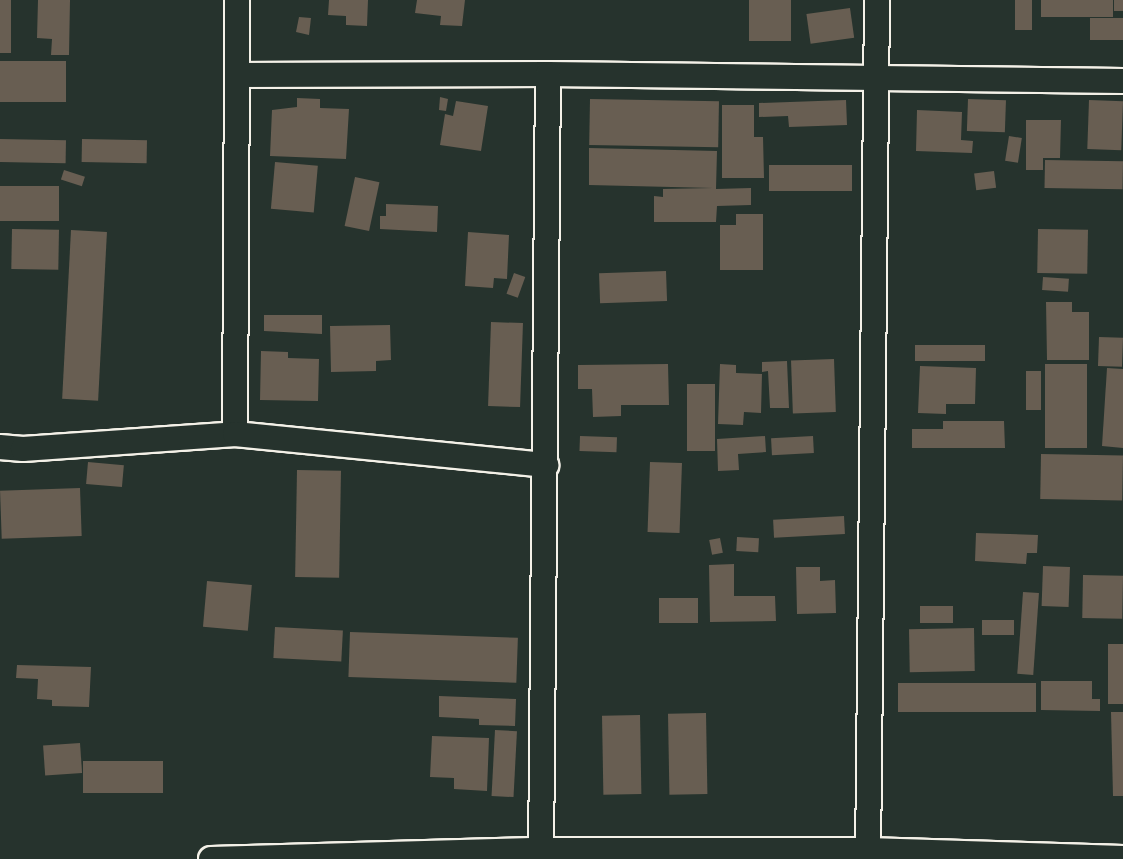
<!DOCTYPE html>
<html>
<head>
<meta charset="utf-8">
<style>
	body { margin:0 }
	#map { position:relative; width:1123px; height:859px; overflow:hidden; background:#26332d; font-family:"Comic Neue",sans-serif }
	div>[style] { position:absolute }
	.building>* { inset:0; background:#685e52; transform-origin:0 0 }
	.roads { filter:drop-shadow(2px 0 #f4f1e8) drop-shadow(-2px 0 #f4f1e8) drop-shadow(0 2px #f4f1e8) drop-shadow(0 -2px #f4f1e8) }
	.minor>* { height:24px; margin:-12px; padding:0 12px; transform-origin:12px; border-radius:12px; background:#26332d }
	span { translate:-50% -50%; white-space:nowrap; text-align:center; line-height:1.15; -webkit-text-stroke:6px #26332d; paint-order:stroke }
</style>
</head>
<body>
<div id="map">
	<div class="building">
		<i style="left:0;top:0;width:11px;height:53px"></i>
		<i style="clip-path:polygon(38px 0,70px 0,69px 55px,51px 55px,52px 39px,37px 38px)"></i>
		<i style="clip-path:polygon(329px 0,368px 0,367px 26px,346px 25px,346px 16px,328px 15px)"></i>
		<i style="clip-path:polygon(417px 0,465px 0,462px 26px,440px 25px,441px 16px,415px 13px)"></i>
		<i style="left:749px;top:0;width:42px;height:41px"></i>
		<i style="left:1015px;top:0;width:17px;height:30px"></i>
		<i style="left:1041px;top:0;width:72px;height:17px"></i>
		<i style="left:1114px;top:0;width:9px;height:11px"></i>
		<i style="left:850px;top:8px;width:30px;height:44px;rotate:82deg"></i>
		<i style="clip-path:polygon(299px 17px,311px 18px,309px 35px,296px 32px)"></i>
		<i style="left:1090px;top:18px;width:33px;height:22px"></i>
		<i style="left:0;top:61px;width:66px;height:41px"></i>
		<i style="clip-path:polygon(440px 97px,448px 99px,446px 111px,439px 110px)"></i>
		<i style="clip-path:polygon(297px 98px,320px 99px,320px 108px,349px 109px,346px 159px,270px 156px,272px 110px,297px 107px)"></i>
		<i style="left:590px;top:99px;width:129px;height:46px;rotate:1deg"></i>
		<i style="left:968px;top:99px;width:38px;height:32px;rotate:2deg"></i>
		<i style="clip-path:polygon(846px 100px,847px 125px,789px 127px,788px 116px,759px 117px,759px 103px)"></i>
		<i style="left:1089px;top:100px;width:34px;height:49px;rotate:2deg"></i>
		<i style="clip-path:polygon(456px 101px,488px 106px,481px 151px,440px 145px,445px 114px,453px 116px)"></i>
		<i style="clip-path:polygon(722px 105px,754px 105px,754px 137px,763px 137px,764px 178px,722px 178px)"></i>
		<i style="clip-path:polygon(917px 110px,962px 112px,961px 140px,973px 141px,972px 153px,916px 151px)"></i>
		<i style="clip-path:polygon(1026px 120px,1061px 120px,1060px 158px,1043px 158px,1043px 170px,1026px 170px)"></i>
		<i style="left:1009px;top:136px;width:13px;height:25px;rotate:9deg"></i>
		<i style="left:0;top:139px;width:66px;height:23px;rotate:1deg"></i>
		<i style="left:82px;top:139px;width:65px;height:23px;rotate:1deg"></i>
		<i style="clip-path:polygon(589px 148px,717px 151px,716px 189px,751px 188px,751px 205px,717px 206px,716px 222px,654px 222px,654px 196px,663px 197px,663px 189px,713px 188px,589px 185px)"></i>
		<i style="left:1045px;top:160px;width:78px;height:28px;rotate:1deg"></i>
		<i style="left:275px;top:162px;width:43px;height:47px;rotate:5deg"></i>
		<i style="left:852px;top:165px;width:26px;height:83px;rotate:90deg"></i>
		<i style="left:64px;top:170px;width:22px;height:10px;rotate:18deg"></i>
		<i style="left:994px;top:171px;width:17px;height:20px;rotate:83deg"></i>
		<i style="left:355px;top:177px;width:25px;height:50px;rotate:12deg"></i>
		<i style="left:0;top:186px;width:59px;height:35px"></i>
		<i style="clip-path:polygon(386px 204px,438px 206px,437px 232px,380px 229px,380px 216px,386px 216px)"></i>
		<i style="clip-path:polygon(736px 214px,763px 214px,763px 270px,720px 270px,720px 225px,736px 225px)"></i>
		<i style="left:12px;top:229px;width:47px;height:40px;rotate:1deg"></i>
		<i style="left:1038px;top:229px;width:50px;height:44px;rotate:1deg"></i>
		<i style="left:71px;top:230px;width:36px;height:169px;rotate:3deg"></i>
		<i style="clip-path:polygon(468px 232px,509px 235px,507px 279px,494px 278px,493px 288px,465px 286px)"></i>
		<i style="left:666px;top:271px;width:30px;height:67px;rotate:88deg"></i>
		<i style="left:514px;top:273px;width:12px;height:22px;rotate:20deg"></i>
		<i style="left:1043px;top:277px;width:26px;height:13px;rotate:4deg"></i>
		<i style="clip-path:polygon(1046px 302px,1072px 302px,1072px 312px,1089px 312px,1089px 360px,1047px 360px)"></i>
		<i style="clip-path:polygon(264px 315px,322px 315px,322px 334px,264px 331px)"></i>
		<i style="left:491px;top:322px;width:32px;height:84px;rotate:2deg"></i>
		<i style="clip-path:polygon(390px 325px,391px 360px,376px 361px,376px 371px,331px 372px,330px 326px)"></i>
		<i style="left:1099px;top:337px;width:24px;height:29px;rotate:2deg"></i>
		<i style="left:985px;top:345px;width:16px;height:70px;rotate:90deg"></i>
		<i style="clip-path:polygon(261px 351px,288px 352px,288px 358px,319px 359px,318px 401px,260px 400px)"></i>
		<i style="left:834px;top:359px;width:53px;height:43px;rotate:88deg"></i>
		<i style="clip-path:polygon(787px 361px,789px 408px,770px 408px,768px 371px,762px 372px,762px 362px)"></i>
		<i style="clip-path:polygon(668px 364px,669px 405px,621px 405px,621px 416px,593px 417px,592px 389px,578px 389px,578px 365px)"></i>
		<i style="clip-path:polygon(720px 364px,736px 365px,736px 373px,762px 374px,761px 413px,744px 412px,743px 425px,718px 424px)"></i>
		<i style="left:1045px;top:364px;width:42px;height:84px"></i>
		<i style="clip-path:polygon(920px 366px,976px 368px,975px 404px,946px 404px,946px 414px,918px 413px)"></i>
		<i style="clip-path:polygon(1107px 368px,1123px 369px,1123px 448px,1102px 446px)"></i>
		<i style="left:1026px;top:371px;width:15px;height:39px"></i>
		<i style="left:687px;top:384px;width:28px;height:67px"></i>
		<i style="clip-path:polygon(943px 421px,1004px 421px,1005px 448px,912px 448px,912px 429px,943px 429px)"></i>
		<i style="left:580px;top:436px;width:37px;height:15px;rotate:2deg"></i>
		<i style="clip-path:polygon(765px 436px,766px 452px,738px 454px,739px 470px,718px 471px,717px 439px)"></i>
		<i style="left:813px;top:436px;width:17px;height:42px;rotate:87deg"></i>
		<i style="left:1041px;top:454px;width:82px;height:45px;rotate:1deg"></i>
		<i style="left:88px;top:462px;width:36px;height:22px;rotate:5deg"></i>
		<i style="left:650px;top:462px;width:32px;height:70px;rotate:2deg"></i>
		<i style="left:297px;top:470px;width:44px;height:107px;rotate:1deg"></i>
		<i style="left:80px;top:488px;width:48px;height:80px;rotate:88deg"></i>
		<i style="left:844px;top:516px;width:18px;height:71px;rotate:87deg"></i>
		<i style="clip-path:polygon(976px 533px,1038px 535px,1037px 553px,1027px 553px,1026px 564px,975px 561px)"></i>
		<i style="left:737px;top:537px;width:22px;height:14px;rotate:3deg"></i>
		<i style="left:720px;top:538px;width:15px;height:11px;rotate:79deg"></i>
		<i style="clip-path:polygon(734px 564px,734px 596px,775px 596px,776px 621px,710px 622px,709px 565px)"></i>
		<i style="left:1043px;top:566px;width:27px;height:40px;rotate:2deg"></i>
		<i style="clip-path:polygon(796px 567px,820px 567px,820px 581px,835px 580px,836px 613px,797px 614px)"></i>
		<i style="left:1083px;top:575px;width:40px;height:43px;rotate:1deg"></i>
		<i style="left:207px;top:581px;width:45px;height:46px;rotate:5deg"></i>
		<i style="left:1023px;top:592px;width:16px;height:82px;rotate:4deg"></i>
		<i style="left:659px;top:598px;width:39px;height:25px"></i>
		<i style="left:920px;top:606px;width:33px;height:17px"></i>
		<i style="left:982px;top:620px;width:32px;height:15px"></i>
		<i style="left:275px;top:627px;width:68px;height:31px;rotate:3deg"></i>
		<i style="left:974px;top:628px;width:43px;height:65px;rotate:89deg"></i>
		<i style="left:350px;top:632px;width:168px;height:45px;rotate:2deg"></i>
		<i style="left:1108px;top:644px;width:15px;height:60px"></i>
		<i style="clip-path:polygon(17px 665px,91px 667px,89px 707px,52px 706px,52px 700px,37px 699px,38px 679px,16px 678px)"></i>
		<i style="clip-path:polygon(1041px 681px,1092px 681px,1092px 699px,1100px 699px,1100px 711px,1041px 710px)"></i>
		<i style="left:898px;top:683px;width:138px;height:29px"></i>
		<i style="clip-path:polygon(439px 696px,516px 699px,515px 726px,479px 725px,479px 719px,439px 717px)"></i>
		<i style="clip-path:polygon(1111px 712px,1123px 712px,1123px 796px,1113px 796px)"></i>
		<i style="left:706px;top:713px;width:81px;height:38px;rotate:89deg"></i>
		<i style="left:640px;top:715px;width:79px;height:38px;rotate:89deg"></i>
		<i style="left:495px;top:730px;width:22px;height:66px;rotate:3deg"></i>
		<i style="clip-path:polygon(432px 736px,489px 738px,487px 791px,454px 789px,454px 778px,430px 777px)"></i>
		<i style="left:80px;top:743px;width:30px;height:37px;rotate:86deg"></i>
		<i style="left:163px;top:761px;width:32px;height:80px;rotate:90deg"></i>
	</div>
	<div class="roads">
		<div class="minor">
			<i style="left:237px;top:75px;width:311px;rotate:-0.2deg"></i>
			<i style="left:548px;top:74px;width:575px;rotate:0.7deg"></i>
			<i style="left:235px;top:434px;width:434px;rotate:-89.7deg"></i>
			<i style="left:0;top:447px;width:23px;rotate:5deg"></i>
			<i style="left:23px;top:449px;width:213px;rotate:-4deg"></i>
			<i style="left:235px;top:434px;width:313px;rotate:5.7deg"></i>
			<i style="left:211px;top:859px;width:330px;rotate:-1.6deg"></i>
			<i style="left:541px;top:850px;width:327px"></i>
			<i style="left:868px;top:850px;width:255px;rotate:1.8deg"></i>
			<i style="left:541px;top:859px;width:785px;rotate:-89.49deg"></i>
			<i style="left:868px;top:859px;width:859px;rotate:-89.4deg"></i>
		</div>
	</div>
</div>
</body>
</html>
